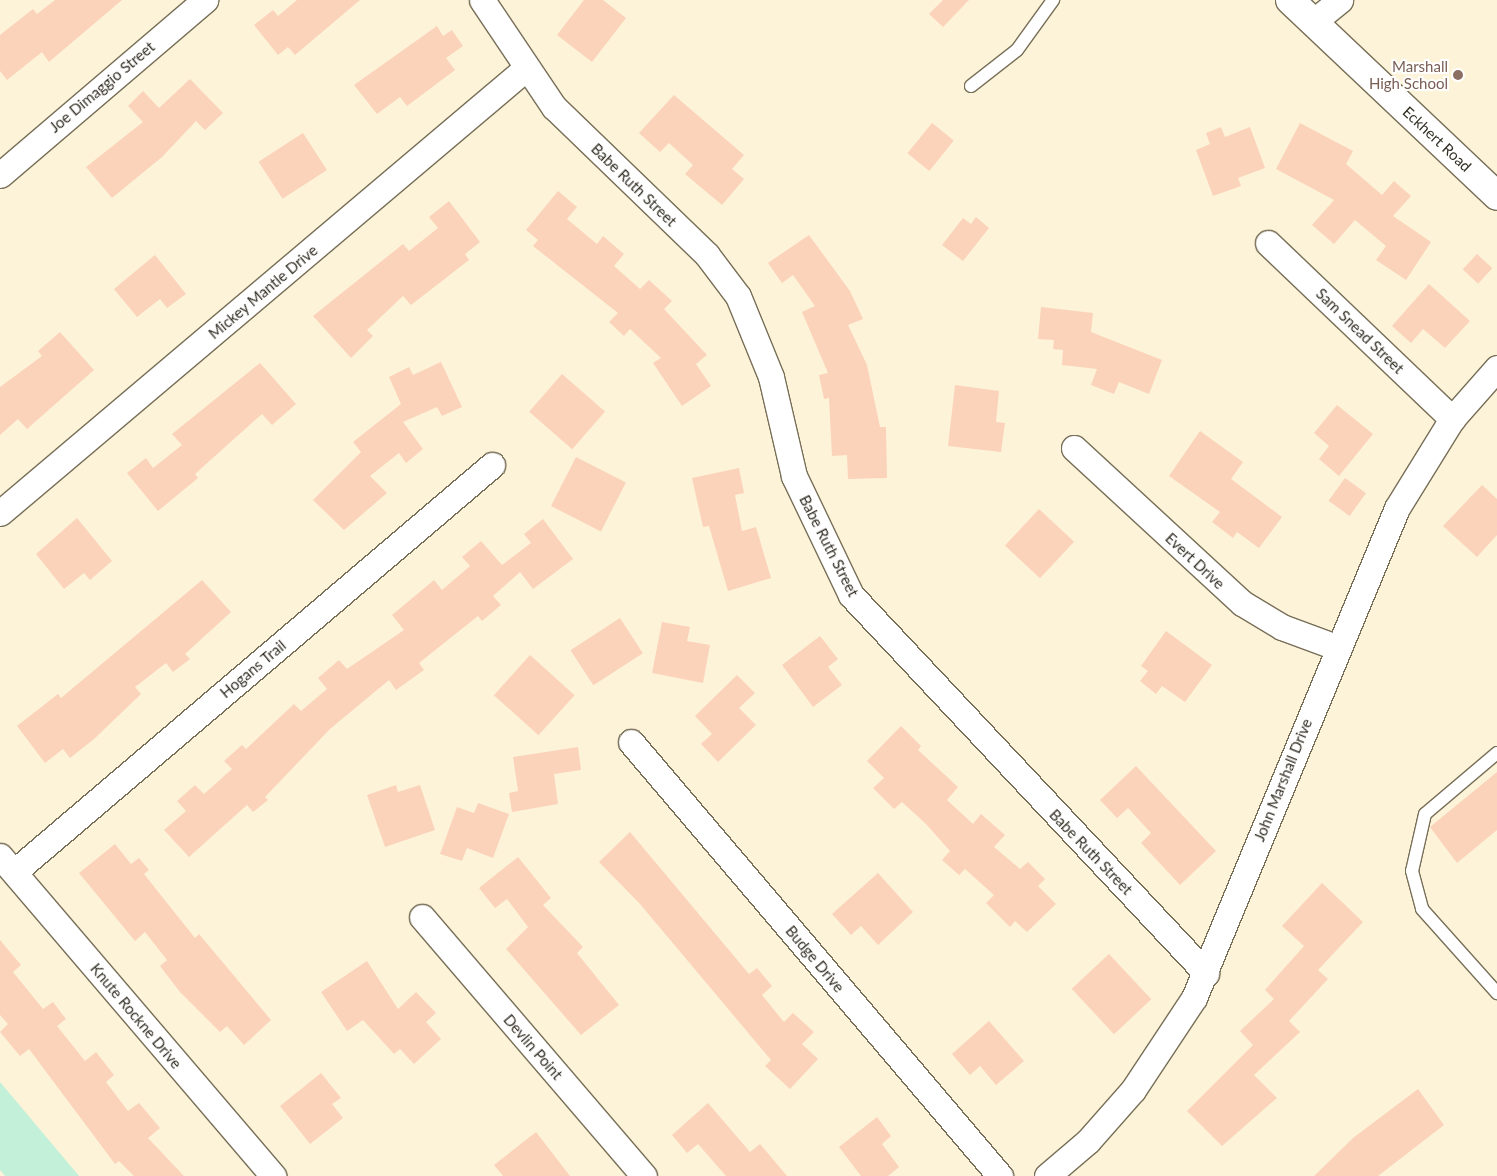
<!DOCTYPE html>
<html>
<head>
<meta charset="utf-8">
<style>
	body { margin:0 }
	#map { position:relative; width:1497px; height:1176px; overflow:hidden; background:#fdf3d9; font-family:Lato,sans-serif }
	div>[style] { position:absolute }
	.green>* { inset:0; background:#c2f0d9 }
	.building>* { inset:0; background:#fbd3ba; transform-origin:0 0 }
	.roads { filter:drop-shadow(1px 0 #786f58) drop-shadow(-1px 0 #786f58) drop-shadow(0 1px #786f58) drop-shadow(0 -1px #786f58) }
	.lane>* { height:12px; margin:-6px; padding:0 6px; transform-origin:6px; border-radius:6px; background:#fff }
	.street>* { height:25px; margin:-12.5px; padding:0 12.5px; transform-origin:12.5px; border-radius:12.5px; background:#fff }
	.secondary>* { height:28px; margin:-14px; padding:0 14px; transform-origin:14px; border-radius:14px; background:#fff }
	.dots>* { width:14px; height:14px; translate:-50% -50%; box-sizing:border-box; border:2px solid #fff; border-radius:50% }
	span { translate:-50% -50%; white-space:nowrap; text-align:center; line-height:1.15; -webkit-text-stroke:4px #fff; paint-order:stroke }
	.education-label { font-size:15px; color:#785e54 }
	.right { translate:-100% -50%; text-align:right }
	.street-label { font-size:15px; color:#332f25 }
</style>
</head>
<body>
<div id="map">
	<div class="green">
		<i style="clip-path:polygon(0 1082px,79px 1176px,5px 1176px,0 1170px)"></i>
	</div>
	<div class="building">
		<i style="clip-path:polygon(55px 0,122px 0,49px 62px,42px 52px,7px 80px,0 71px,0 35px,33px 9px,37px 14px)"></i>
		<i style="clip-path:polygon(297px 0,360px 0,295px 55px,288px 47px,278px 55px,254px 25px,273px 10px,278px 16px)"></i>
		<i style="clip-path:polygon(584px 0,603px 0,626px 18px,592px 62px,557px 35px)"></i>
		<i style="clip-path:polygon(943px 0,969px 0,943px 27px,929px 14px)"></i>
		<i style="clip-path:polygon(437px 26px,443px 36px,452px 30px,463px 46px,446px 58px,455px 70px,407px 106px,400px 97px,377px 114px,354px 85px)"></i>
		<i style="clip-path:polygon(190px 79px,223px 113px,205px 130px,196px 121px,162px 157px,112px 198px,86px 167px,143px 122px,128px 106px,143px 91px,159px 108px)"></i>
		<i style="clip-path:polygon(674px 95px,744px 155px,732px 169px,744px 179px,722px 205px,685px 174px,693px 165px,669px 143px,660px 152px,639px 133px)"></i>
		<i style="left:932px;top:123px;width:28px;height:39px;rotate:39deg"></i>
		<i style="clip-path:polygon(1300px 123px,1353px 151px,1346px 164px,1382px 195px,1394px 181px,1411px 196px,1393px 216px,1431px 242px,1406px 280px,1376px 260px,1386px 246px,1355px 220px,1334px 244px,1312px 225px,1334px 200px,1276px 169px)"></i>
		<i style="clip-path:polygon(1221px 127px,1225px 137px,1250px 127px,1265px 168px,1238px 178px,1241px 186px,1213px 196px,1196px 150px,1210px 144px,1206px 133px)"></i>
		<i style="left:303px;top:133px;width:44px;height:53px;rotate:57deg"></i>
		<i style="clip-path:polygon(558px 191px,577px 207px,567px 219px,597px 244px,603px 236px,624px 254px,614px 266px,640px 289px,649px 280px,672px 301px,664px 309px,707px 355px,696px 364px,711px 386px,682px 406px,653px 363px,661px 358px,630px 329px,624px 336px,609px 322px,618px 313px,533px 246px,538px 240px,526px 230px)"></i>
		<i style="clip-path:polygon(449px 201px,480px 242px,465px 254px,469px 260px,411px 305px,403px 296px,367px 330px,373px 336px,351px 358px,313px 316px,403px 244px,409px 251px,438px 228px,429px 217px)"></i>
		<i style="clip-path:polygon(976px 217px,989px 228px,963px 261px,942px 245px,963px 218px,971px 224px)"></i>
		<i style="clip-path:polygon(809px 235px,850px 291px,863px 319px,848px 325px,867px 365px,880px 427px,886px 427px,887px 478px,848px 479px,847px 455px,832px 456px,829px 398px,824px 399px,819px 375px,828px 373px,802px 312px,815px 306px,793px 275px,782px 283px,768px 263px)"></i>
		<i style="left:1477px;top:254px;width:21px;height:21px;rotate:43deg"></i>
		<i style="clip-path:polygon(155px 255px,186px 294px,167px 308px,160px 299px,137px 317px,114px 289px)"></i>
		<i style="clip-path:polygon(1429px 284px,1470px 321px,1445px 348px,1423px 329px,1411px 343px,1392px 326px)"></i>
		<i style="clip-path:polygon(1041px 307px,1093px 313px,1091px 332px,1162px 360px,1149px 394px,1119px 382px,1114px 394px,1091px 385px,1097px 369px,1062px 365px,1063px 350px,1053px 349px,1054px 340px,1038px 339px)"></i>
		<i style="clip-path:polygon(60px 332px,94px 370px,27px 429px,18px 419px,0 435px,0 387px,42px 356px,38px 351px)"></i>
		<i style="clip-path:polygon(441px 362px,462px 407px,442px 416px,437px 407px,403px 422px,423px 449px,406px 463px,399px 453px,370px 476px,387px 493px,344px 530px,313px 500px,361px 452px,353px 442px,401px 404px,389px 377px,409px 367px,413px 375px)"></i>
		<i style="clip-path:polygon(260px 363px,296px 404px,272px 425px,262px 414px,195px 474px,198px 478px,158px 511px,127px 473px,146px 458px,153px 468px,182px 445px,172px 434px)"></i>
		<i style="left:562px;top:374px;width:57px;height:50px;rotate:41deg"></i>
		<i style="clip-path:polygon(955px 385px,999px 391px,996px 422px,1005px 423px,1001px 452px,948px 446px)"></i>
		<i style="clip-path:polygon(1337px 405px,1373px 434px,1339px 476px,1319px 459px,1329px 446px,1314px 433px)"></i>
		<i style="clip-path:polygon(1200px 431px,1243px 462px,1231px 479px,1282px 517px,1259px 548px,1237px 532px,1233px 538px,1212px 522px,1220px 512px,1169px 476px)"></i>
		<i style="left:576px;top:457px;width:56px;height:55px;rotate:27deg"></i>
		<i style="clip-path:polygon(739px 468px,744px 493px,735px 495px,742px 531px,756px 527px,771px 578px,728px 591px,709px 526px,703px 527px,692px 478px)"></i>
		<i style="left:1345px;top:478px;width:26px;height:28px;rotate:36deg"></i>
		<i style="clip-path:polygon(1482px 485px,1497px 499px,1497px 535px,1477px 557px,1443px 526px)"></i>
		<i style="left:1039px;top:509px;width:48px;height:50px;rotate:43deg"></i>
		<i style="clip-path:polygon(77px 518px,112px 561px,90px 580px,84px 573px,64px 589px,36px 554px)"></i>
		<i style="clip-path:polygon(543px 519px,573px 559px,533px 589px,520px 572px,493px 596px,501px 605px,482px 621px,478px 616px,419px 663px,424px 670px,396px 690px,389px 680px,330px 729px,265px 797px,268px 800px,253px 812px,247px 805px,189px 857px,164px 830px,186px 811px,177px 801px,195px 785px,204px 794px,232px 769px,224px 761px,242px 745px,246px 749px,294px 704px,301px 711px,327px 689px,318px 678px,339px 660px,347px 669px,404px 630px,392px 615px,434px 580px,442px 590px,470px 566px,462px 557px,481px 541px,502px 565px,531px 543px,524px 534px)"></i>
		<i style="clip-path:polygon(202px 580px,231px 612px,185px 654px,190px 659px,173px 672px,166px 663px,135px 687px,141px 694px,94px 739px,70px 758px,63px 749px,45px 763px,17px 726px,58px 694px,61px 698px)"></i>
		<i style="left:620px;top:618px;width:42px;height:59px;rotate:57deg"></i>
		<i style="clip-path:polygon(662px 622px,690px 627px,687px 641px,710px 645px,703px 683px,652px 673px)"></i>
		<i style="clip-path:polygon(1166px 631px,1212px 665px,1185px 702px,1162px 686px,1156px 694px,1140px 681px,1148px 671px,1141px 666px)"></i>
		<i style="clip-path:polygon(820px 636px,838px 659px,828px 667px,842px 685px,813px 707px,782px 665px)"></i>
		<i style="left:530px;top:655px;width:60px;height:54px;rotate:42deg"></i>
		<i style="clip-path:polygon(737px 675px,755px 693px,739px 708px,756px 725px,718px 762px,701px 744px,712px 734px,695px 716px)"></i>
		<i style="clip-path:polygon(901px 726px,921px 746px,918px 750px,958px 787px,947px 800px,973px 824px,981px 814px,1005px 835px,994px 847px,1020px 869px,1028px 862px,1045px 879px,1038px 886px,1056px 904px,1027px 932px,1015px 921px,1010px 927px,986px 903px,994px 895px,965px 869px,959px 875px,942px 860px,950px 851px,926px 824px,902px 802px,894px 809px,873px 788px,884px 778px,867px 761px)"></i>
		<i style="clip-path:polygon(578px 747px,581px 770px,554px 774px,558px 804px,512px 812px,509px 793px,518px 791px,513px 757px)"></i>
		<i style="clip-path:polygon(1136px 766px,1216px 851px,1180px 885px,1141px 843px,1151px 833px,1128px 808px,1117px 818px,1100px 800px)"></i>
		<i style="clip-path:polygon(1497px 772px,1497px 830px,1457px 863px,1430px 827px)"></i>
		<i style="clip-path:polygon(396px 785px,398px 792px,420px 785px,435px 830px,385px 847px,367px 795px)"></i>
		<i style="clip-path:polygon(478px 803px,509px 814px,493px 858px,467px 848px,462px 861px,440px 854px,457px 807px,474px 813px)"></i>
		<i style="clip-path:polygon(630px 832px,749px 974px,757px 968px,772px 986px,762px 995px,784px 1022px,793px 1013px,814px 1032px,802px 1044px,818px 1059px,790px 1089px,765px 1066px,771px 1060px,640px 904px,599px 862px)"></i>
		<i style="clip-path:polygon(115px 844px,131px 864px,139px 858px,149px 870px,144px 874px,195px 938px,199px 934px,271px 1020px,244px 1045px,227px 1026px,220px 1032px,180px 992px,160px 966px,167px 960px,145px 932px,135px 941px,79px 873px)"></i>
		<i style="clip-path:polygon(518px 857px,551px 898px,543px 905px,583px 947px,577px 953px,619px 1005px,581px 1035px,506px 949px,528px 927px,507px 899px,495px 908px,479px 888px)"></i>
		<i style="clip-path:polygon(878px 873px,913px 912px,878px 945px,861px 926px,851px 935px,832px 914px)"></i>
		<i style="clip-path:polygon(1322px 883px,1363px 922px,1318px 970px,1328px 979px,1289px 1021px,1300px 1032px,1254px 1075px,1277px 1098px,1222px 1146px,1187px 1111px,1253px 1045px,1240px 1031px,1274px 999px,1265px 990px,1304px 946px,1282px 926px)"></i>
		<i style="clip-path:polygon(0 940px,21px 965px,13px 972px,43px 1009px,53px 1002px,66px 1019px,57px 1026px,85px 1061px,96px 1052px,114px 1075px,106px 1082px,128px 1111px,139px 1103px,160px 1128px,148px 1138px,184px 1176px,134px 1176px,119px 1161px,115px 1164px,29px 1049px,20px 1056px,0 1032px,8px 1024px,0 1015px)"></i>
		<i style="left:1109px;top:954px;width:62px;height:51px;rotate:47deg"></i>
		<i style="clip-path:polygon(367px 961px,398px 1009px,416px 992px,436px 1013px,426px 1022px,441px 1039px,414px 1064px,400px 1049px,394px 1054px,363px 1020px,347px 1031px,321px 992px)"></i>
		<i style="clip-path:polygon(989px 1021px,1024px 1061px,996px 1085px,980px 1066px,970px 1075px,952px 1054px)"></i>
		<i style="clip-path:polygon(321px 1073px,341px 1098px,332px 1104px,343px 1118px,310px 1144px,280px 1106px)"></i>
		<i style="clip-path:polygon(1418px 1089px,1444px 1125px,1378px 1176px,1314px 1176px,1353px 1138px)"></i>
		<i style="clip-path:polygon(708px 1103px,750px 1152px,760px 1144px,787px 1176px,726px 1176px,698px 1144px,687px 1153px,672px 1135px)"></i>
		<i style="clip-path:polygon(877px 1117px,891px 1136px,882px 1144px,899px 1167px,888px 1176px,861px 1176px,839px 1147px)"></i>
		<i style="clip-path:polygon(536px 1132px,570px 1176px,503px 1176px,494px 1165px)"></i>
	</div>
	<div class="roads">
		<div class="lane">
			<i style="left:971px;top:86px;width:58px;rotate:-38deg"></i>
			<i style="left:1017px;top:50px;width:62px;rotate:-54.2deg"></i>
			<i style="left:1497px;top:753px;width:94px;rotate:139.7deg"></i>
			<i style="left:1425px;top:814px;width:58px;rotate:102.8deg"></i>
			<i style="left:1412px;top:871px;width:39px;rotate:75deg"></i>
			<i style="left:1422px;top:909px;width:113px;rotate:48.2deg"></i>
		</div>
		<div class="street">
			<i style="left:482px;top:0;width:129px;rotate:56.1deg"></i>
			<i style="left:554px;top:107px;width:213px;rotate:44deg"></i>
			<i style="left:707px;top:255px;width:51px;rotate:52.9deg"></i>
			<i style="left:738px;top:296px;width:87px;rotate:67.8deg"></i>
			<i style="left:771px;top:377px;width:102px;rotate:76.9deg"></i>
			<i style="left:794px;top:476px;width:132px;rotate:64.4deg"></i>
			<i style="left:851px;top:595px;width:519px;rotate:46.8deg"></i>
			<i style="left:1313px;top:22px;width:35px;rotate:-39deg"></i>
			<i style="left:0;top:175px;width:270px;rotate:-40.5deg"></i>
			<i style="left:1268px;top:243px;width:255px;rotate:43.7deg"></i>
			<i style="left:1074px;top:448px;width:229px;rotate:42.7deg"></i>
			<i style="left:1242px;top:603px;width:47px;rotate:31deg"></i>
			<i style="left:1282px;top:627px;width:58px;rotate:20.3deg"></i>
			<i style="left:0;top:513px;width:688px;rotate:-40.22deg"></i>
			<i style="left:631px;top:742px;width:570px;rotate:49.63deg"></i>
			<i style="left:0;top:856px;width:421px;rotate:49.5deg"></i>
			<i style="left:14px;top:872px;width:628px;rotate:-40.41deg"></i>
			<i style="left:422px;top:917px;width:341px;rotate:49.4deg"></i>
			<i style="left:1047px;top:1176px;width:54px;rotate:-40.5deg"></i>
			<i style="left:1088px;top:1141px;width:68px;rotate:-48.6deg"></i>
			<i style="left:1133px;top:1090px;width:110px;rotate:-56.5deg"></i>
			<i style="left:1194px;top:998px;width:530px;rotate:-67.5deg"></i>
			<i style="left:1397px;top:508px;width:105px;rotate:-58.3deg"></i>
			<i style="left:1452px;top:419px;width:68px;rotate:-48.6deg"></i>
		</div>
		<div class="secondary">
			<i style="left:1290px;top:0;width:285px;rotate:43.4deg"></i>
		</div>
	</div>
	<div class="dots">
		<i style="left:1458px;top:75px;background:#8d6e63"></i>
	</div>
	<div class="education-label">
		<span class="right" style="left:1448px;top:75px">Marshall<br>High School</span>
	</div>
	<div class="street-label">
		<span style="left:102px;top:87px;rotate:-40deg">Joe Dimaggio Street</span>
		<span style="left:1437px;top:139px;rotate:43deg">Eckhert Road</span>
		<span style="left:634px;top:185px;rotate:44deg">Babe Ruth Street</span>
		<span style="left:263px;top:292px;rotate:-40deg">Mickey Mantle Drive</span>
		<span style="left:1360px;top:331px;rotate:44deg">Sam Snead Street</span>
		<span style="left:829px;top:546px;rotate:63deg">Babe Ruth Street</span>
		<span style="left:1195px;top:561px;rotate:43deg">Evert Drive</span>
		<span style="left:253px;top:669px;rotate:-40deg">Hogans Trail</span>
		<span style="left:1283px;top:780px;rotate:-68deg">John Marshall Drive</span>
		<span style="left:1091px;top:852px;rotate:46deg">Babe Ruth Street</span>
		<span style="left:815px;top:959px;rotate:50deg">Budge Drive</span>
		<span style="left:136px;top:1016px;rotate:50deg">Knute Rockne Drive</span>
		<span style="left:533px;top:1047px;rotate:49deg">Devlin Point</span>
	</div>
</div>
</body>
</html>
